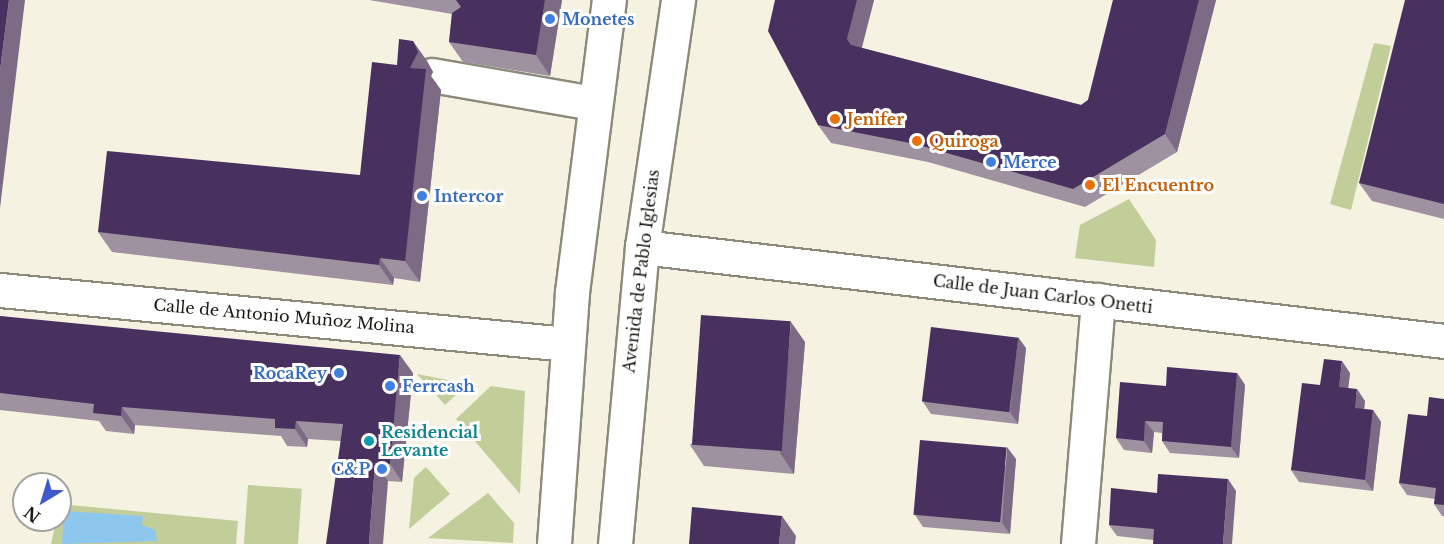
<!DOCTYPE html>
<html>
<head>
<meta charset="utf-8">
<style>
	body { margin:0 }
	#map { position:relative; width:1444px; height:544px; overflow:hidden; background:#f5f2e1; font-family:"Libre Baskerville",serif }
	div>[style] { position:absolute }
	.green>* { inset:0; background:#c2ce99; transform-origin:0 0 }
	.water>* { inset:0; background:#8ec7ee }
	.roads { filter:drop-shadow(2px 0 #8d8a7b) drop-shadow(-2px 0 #8d8a7b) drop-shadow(0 2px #8d8a7b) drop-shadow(0 -2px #8d8a7b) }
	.minor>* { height:33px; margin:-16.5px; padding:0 16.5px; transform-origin:16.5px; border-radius:16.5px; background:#fff }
	.wall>* { inset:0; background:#9f92a0 }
	.shaded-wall>* { inset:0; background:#7d6b86 }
	.building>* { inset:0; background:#49315f; transform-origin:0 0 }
	.dots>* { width:16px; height:16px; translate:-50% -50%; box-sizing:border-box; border:3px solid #fff; border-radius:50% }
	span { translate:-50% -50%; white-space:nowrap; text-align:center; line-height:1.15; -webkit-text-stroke:6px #fff; paint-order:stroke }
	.shop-label { font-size:16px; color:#366cbe; font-weight:700 }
	.left { translate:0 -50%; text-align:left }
	.right { translate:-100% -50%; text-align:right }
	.food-label { font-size:16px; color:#c56008; font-weight:700 }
	.street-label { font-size:16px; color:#191812 }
	.culture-label { font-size:16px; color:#0d838f; font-weight:700 }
	.north { position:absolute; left:12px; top:472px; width:60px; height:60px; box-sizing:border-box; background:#fff; border:2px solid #a3a3a0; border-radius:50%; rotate:218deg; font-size:16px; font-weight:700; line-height:24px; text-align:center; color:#191812 }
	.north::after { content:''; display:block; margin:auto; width:21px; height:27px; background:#4158cb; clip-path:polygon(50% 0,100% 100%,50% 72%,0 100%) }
</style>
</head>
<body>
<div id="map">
	<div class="green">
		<i style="clip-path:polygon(1374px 43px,1391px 46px,1351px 210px,1330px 204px)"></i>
		<i style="clip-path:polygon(1129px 199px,1156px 240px,1154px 267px,1075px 258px,1080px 225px)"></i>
		<i style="clip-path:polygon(417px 374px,468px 384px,445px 405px)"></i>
		<i style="clip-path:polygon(491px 386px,525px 391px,520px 494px,456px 419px)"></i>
		<i style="clip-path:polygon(426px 467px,450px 494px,409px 529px,414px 478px)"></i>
		<i style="left:248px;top:485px;width:54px;height:59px;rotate:4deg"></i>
		<i style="clip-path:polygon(488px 493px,514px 523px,513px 543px,428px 538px)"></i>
		<i style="clip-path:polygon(60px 504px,238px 521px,236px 544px,51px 544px)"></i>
	</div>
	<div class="water">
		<i style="clip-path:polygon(64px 511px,143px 516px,142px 525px,155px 530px,157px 541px,62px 544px)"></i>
	</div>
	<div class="roads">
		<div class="minor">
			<i style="left:432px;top:75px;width:163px;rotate:9.9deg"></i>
			<i style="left:642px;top:247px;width:807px;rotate:6.68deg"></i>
			<i style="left:0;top:290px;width:570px;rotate:5.44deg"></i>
			<i style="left:554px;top:544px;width:253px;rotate:-85.9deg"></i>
			<i style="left:572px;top:292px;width:294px;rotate:-82.8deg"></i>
			<i style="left:615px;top:544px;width:298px;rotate:-84.8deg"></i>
			<i style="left:642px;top:247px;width:250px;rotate:-81.7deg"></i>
			<i style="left:1078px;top:544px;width:245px;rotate:-85.3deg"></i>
		</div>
	</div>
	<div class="wall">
		<i style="clip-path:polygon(369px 0,562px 0,550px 76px,463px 62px,449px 42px,452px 14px)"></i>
		<i style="clip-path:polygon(775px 0,874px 0,862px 48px,1081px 105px,1088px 100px,1113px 0,1216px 0,1177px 152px,1085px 207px,928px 162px,831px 143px,818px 125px)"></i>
		<i style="clip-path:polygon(1444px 0,1444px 219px,1372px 201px,1359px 183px)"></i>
		<i style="clip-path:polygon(427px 61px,433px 72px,431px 76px,441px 90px,420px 282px,394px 278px,393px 285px,112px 252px,98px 232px,360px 175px,397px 65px)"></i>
		<i style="clip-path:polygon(0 316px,413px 373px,402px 482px,388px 481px,340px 441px,308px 439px,307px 447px,287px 446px,281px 436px,135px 425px,134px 434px,106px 431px,99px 421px,0 410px)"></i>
		<i style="clip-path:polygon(805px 342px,794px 474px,704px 466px,690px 445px)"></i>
		<i style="clip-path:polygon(1026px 348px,1018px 424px,931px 414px,923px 402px)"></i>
		<i style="clip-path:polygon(1237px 373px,1245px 385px,1239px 458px,1170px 453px,1162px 441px,1162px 433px,1154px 432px,1152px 453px,1124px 450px,1116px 438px,1166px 386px)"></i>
		<i style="clip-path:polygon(1350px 373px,1348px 388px,1365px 401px,1364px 409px,1373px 410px,1381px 422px,1373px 491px,1299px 482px,1291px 470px,1320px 385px)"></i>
		<i style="clip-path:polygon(1444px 399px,1444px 516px,1442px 516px,1434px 504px,1435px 499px,1407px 495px,1399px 483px,1427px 416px)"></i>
		<i style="clip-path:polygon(1016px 459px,1010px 534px,923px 527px,915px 515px)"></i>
		<i style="clip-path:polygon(1236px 491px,1153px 540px,1117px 536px,1109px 525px,1157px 493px)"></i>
	</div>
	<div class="shaded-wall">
		<i style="clip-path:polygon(9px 0,25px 0,0 208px,0 71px)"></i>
		<i style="clip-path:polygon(545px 0,562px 0,550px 76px,536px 55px)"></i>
		<i style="clip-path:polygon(857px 0,874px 0,859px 57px,847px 39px)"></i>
		<i style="clip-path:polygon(1199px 0,1216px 0,1177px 152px,1165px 134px)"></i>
		<i style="clip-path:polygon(413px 41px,427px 61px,433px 72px,431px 76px,441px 90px,420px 282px,405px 261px,410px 68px)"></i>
		<i style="clip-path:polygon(380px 258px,394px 278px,393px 285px,379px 265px)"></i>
		<i style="clip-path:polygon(791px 322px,805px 342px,794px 474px,780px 453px)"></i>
		<i style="clip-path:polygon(1018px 337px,1026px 348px,1018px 424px,1010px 412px)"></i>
		<i style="clip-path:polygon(400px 355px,413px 373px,402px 482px,390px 464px)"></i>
		<i style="clip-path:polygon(1342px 361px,1350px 373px,1347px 398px,1339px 387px)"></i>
		<i style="clip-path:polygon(1237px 373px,1245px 385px,1239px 458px,1231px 447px)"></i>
		<i style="clip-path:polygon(1357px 389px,1365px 401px,1363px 420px,1355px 408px)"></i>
		<i style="clip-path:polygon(122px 407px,135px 425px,134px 434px,121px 416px)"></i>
		<i style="clip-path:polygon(1373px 410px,1381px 422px,1373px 491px,1365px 480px)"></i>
		<i style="clip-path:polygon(296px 421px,308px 439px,307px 447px,295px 429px)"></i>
		<i style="clip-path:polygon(1145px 421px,1154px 432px,1152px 453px,1144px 441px)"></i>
		<i style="clip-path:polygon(1007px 447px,1016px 459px,1010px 534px,1002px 523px)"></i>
		<i style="clip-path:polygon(375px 463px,388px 481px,383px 544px,369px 544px)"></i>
		<i style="clip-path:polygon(1228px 479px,1236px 491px,1232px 544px,1223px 544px)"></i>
		<i style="clip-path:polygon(782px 516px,796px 536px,795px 544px,779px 544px)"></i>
	</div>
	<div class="building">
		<i style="clip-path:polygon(0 0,9px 0,0 71px)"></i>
		<i style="clip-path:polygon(456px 0,545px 0,536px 55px,449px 42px,452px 13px,461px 7px)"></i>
		<i style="clip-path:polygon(775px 0,857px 0,847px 39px,851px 45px,1081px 105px,1088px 100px,1113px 0,1199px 0,1165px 134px,1073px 189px,915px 144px,818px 125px,768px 31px)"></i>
		<i style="clip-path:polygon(1405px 0,1444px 0,1444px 204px,1359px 183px)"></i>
		<i style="clip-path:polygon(399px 39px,413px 41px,418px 52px,410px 68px,426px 69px,405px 261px,380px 258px,379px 265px,98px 232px,107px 151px,360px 175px,372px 62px,397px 65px)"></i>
		<i style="left:701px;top:315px;width:90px;height:130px;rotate:4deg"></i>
		<i style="clip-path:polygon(0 316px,400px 355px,390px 464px,375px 463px,369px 544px,326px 544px,343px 424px,296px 421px,295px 429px,275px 428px,275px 419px,122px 407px,121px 416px,93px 413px,94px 404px,0 393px)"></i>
		<i style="left:931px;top:327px;width:88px;height:75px;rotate:7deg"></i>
		<i style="clip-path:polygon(1324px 359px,1342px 361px,1339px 387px,1357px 389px,1355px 408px,1373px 410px,1365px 480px,1291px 470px,1302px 383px,1320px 385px)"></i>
		<i style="clip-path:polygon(1167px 367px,1237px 373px,1231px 447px,1162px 441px,1163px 422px,1145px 421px,1144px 441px,1116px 438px,1120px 382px,1166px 386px)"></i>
		<i style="clip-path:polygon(1429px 397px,1444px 399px,1444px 505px,1434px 504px,1436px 488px,1399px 483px,1408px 414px,1427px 416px)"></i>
		<i style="left:920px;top:440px;width:87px;height:75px;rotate:5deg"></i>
		<i style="clip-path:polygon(1158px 474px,1228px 479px,1223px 544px,1153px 544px,1154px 529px,1109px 525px,1111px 488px,1157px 493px)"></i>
		<i style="clip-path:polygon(692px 507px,782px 516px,779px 544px,689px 544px)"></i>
	</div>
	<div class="dots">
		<i style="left:550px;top:19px;background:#3f7fe0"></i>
		<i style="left:835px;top:119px;background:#e8710a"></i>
		<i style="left:917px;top:141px;background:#e8710a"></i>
		<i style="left:991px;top:162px;background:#3f7fe0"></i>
		<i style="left:1090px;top:185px;background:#e8710a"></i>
		<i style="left:422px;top:196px;background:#3f7fe0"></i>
		<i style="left:339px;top:373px;background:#3f7fe0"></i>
		<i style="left:390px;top:386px;background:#3f7fe0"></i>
		<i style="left:369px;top:441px;background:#0f9aa8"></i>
		<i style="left:382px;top:469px;background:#3f7fe0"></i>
	</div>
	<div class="shop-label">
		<span class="left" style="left:562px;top:19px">Monetes</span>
		<span class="left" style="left:1003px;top:162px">Merce</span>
		<span class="left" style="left:434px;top:196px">Intercor</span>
		<span class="right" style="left:327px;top:373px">RocaRey</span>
		<span class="left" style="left:402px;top:386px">Ferrcash</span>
		<span class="right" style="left:370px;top:469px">C&amp;P</span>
	</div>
	<div class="food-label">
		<span class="left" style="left:847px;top:119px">Jenifer</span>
		<span class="left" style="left:929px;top:141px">Quiroga</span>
		<span class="left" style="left:1102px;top:185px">El Encuentro</span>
	</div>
	<div class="street-label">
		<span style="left:641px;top:271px;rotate:-83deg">Avenida de Pablo Iglesias</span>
		<span style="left:1043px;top:294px;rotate:7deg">Calle de Juan Carlos Onetti</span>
		<span style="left:284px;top:316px;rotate:5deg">Calle de Antonio Muñoz Molina</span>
	</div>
	<div class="culture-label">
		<span class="left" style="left:381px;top:441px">Residencial<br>Levante</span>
	</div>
	<div class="north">N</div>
</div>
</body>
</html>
